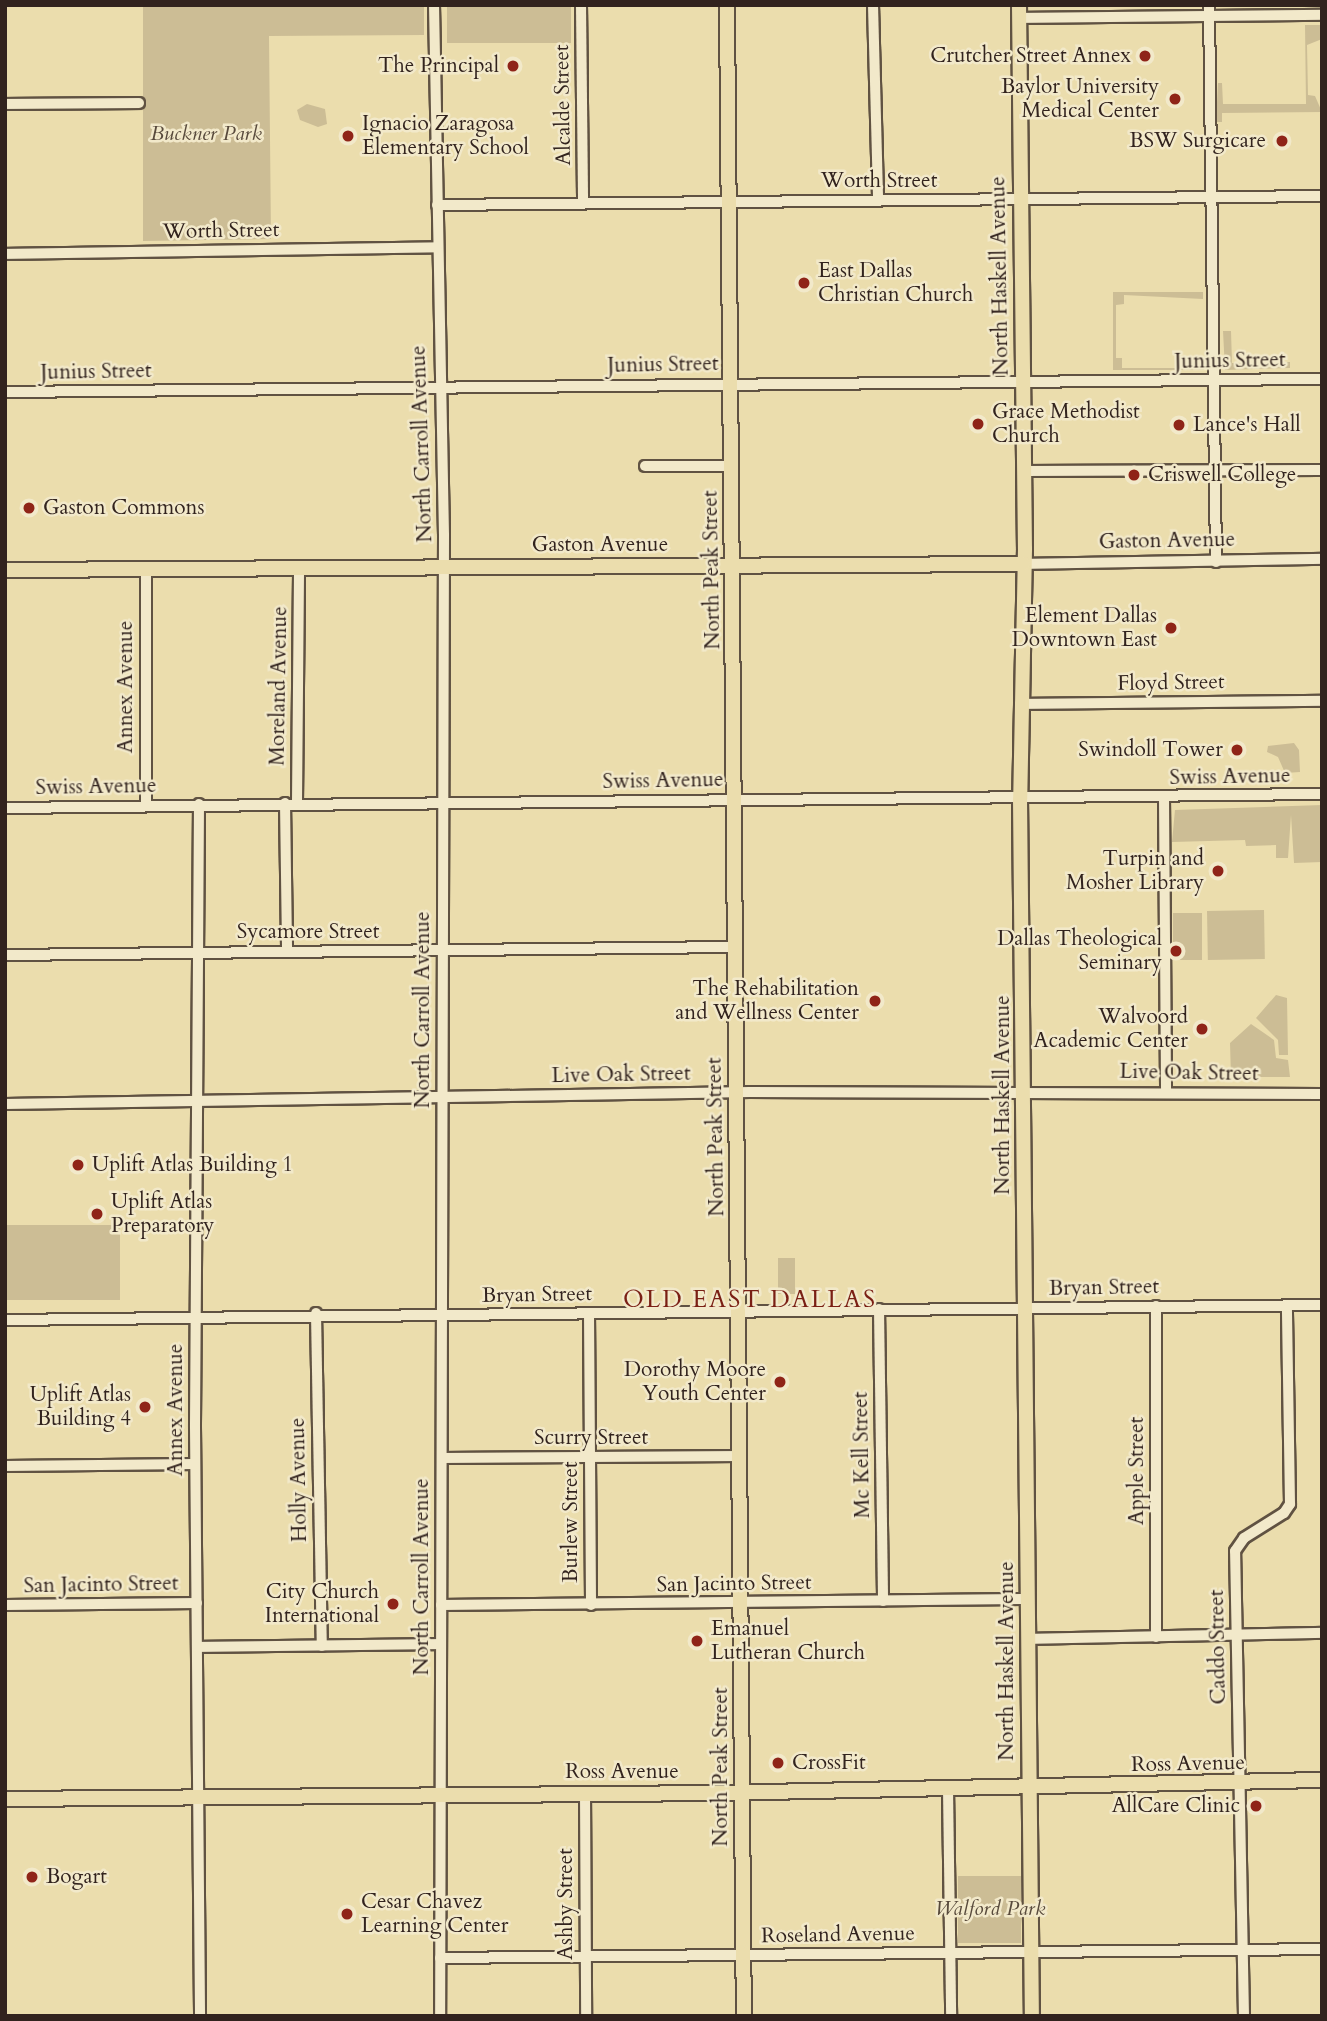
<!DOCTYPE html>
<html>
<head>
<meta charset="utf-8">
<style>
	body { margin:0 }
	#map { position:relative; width:1327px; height:2021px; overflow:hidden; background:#ebddad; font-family:Cardo,serif }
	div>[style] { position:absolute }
	.green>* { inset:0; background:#ccbd95; transform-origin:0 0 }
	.roads { filter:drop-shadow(2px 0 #605242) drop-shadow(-2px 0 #605242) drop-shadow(0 2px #605242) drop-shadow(0 -2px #605242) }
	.minor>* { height:10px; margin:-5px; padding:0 5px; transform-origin:5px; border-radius:5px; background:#f2e9ca }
	.major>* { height:14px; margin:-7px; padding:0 7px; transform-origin:7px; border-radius:7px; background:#ebddad }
	.dots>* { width:19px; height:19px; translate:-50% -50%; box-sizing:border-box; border:4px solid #f2e9ca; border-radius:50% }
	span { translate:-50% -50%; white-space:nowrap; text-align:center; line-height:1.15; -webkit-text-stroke:5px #f2e9ca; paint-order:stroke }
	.poi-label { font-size:21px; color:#32231e }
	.right { translate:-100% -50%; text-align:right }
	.left { translate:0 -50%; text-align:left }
	.street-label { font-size:21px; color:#32231e }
	.park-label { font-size:21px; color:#584a3c; font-style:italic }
	.quarter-label { font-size:24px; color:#7a1f14; letter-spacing:2px }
	.frame { position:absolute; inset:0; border:7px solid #32231e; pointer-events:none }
</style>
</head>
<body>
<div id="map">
	<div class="green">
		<i style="clip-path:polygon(143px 5px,424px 5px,424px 35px,269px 36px,271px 239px,143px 241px)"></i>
		<i style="left:447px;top:5px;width:124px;height:38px"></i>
		<i style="clip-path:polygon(1305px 25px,1322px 25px,1322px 39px,1307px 45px,1308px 95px,1315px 96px,1322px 112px,1222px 113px,1222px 122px,1216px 122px,1218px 83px,1222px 83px,1223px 104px,1306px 104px)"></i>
		<i style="clip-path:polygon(307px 104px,325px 109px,327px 124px,318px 127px,300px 120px,297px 110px)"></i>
		<i style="clip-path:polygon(1113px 292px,1203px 292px,1203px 299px,1124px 295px,1124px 304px,1116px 305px,1116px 358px,1122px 358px,1122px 368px,1178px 368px,1178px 363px,1204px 360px,1204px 370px,1113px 370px)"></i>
		<i style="clip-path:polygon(1223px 331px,1231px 331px,1232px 363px,1290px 362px,1290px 368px,1225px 370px)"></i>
		<i style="clip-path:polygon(1294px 743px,1299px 750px,1300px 772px,1285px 773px,1278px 757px,1267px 752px,1268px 746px)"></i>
		<i style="clip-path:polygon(1322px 805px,1322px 862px,1294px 863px,1291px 815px,1288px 858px,1276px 858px,1276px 845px,1246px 846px,1245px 840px,1172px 842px,1175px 810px)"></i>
		<i style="left:1264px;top:910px;width:49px;height:57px;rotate:89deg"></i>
		<i style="left:1173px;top:913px;width:29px;height:47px"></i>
		<i style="clip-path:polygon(1276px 995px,1287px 998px,1288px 1055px,1279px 1055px,1278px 1040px,1256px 1018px)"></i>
		<i style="clip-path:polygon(1251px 1024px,1274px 1040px,1276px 1058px,1288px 1060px,1290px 1077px,1231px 1077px,1230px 1043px)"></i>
		<i style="left:5px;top:1225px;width:115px;height:75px"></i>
		<i style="left:778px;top:1258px;width:17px;height:36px"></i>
		<i style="left:958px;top:1876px;width:63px;height:67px"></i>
	</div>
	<div class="roads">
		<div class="minor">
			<i style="left:434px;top:5px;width:530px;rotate:88.92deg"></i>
			<i style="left:444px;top:535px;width:1481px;rotate:90.15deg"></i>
			<i style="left:581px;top:5px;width:198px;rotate:89.4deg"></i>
			<i style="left:873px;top:5px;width:196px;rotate:88.5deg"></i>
			<i style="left:1209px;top:5px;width:557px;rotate:89.28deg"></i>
			<i style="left:1019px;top:18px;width:303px;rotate:-0.6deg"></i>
			<i style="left:5px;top:104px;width:134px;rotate:-0.4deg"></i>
			<i style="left:437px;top:205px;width:885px;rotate:-0.58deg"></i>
			<i style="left:5px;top:254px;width:432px;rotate:-0.9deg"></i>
			<i style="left:5px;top:392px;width:1317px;rotate:-0.57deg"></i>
			<i style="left:645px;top:466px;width:86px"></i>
			<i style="left:1024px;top:471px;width:298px;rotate:-0.2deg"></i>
			<i style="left:1023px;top:564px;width:299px;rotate:-1deg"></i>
			<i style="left:1020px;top:704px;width:302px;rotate:-0.6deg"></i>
			<i style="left:1164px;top:798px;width:294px;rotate:89.6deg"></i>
			<i style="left:285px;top:803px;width:149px;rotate:89.2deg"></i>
			<i style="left:297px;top:803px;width:235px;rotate:-89.5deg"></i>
			<i style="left:199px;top:804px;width:623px;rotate:90.37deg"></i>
			<i style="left:195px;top:1427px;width:589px;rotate:89.51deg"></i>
			<i style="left:146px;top:805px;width:236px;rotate:-90deg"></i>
			<i style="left:5px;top:808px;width:1317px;rotate:-0.61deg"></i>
			<i style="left:5px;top:955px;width:731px;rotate:-0.63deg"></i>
			<i style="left:5px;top:1104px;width:745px;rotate:-0.92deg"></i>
			<i style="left:750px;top:1092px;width:572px;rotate:0.2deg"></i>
			<i style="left:1156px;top:1306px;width:331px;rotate:90deg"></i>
			<i style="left:879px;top:1309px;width:292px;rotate:89.2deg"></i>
			<i style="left:316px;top:1313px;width:333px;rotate:89deg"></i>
			<i style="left:589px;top:1313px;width:292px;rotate:89.6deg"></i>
			<i style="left:5px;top:1320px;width:1317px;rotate:-0.65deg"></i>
			<i style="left:442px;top:1458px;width:299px;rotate:-0.4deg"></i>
			<i style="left:5px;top:1466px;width:190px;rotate:-0.6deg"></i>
			<i style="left:5px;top:1605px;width:192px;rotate:-0.6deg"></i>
			<i style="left:441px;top:1605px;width:587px;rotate:-0.59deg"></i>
			<i style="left:1028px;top:1639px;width:294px;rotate:-1.2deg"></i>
			<i style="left:197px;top:1647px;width:243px;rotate:-0.7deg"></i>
			<i style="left:948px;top:1789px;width:227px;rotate:89.2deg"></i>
			<i style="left:585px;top:1792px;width:224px;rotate:89.7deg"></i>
			<i style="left:440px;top:1958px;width:882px;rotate:-0.58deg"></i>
			<i style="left:1244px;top:2016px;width:465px;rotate:-91.1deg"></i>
			<i style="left:1235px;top:1551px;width:16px;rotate:-55deg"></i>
			<i style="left:1244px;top:1538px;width:47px;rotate:-32deg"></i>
			<i style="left:1284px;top:1513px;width:11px;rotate:-56deg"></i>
			<i style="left:1290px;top:1504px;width:199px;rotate:-90.9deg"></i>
		</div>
		<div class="major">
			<i style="left:727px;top:5px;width:2011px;rotate:89.52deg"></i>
			<i style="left:1019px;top:5px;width:544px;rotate:89.37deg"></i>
			<i style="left:1025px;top:549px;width:250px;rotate:91.1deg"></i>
			<i style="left:1020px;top:799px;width:1217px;rotate:89.44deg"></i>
			<i style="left:5px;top:570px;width:1018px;rotate:-0.34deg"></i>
			<i style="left:5px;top:1799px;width:714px;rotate:-0.48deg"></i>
			<i style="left:719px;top:1793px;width:603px;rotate:-1.24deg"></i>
		</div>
	</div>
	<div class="dots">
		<i style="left:1145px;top:56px;background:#8f2418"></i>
		<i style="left:513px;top:66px;background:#8f2418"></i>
		<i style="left:1175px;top:99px;background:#8f2418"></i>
		<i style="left:348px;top:136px;background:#8f2418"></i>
		<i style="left:1282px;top:141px;background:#8f2418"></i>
		<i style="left:804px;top:283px;background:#8f2418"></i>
		<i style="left:978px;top:424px;background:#8f2418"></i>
		<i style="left:1179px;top:425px;background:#8f2418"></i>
		<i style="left:1134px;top:475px;background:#8f2418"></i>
		<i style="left:29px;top:508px;background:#8f2418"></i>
		<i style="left:1171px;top:628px;background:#8f2418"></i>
		<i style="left:1237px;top:750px;background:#8f2418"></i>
		<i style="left:1218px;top:871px;background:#8f2418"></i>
		<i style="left:1176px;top:951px;background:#8f2418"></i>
		<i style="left:875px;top:1001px;background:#8f2418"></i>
		<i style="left:1202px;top:1029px;background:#8f2418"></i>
		<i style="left:78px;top:1165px;background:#8f2418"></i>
		<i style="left:97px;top:1214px;background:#8f2418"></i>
		<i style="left:780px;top:1382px;background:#8f2418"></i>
		<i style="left:145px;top:1407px;background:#8f2418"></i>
		<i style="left:393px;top:1604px;background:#8f2418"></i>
		<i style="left:697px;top:1641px;background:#8f2418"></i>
		<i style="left:778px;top:1763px;background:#8f2418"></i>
		<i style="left:1256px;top:1806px;background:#8f2418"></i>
		<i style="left:32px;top:1877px;background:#8f2418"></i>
		<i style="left:347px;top:1914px;background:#8f2418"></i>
	</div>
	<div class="poi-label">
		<span class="right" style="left:1131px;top:56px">Crutcher Street Annex</span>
		<span class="right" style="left:499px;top:66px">The Principal</span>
		<span class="right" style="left:1159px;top:99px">Baylor University<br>Medical Center</span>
		<span class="left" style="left:362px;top:136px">Ignacio Zaragosa<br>Elementary School</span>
		<span class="right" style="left:1266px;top:141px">BSW Surgicare</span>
		<span class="left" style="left:818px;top:283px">East Dallas<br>Christian Church</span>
		<span class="left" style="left:992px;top:424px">Grace Methodist<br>Church</span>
		<span class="left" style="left:1193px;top:425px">Lance's Hall</span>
		<span class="left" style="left:1148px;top:475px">Criswell College</span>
		<span class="left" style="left:43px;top:508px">Gaston Commons</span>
		<span class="right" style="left:1157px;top:628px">Element Dallas<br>Downtown East</span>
		<span class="right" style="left:1223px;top:750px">Swindoll Tower</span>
		<span class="right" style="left:1204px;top:871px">Turpin and<br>Mosher Library</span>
		<span class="right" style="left:1162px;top:951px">Dallas Theological<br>Seminary</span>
		<span class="right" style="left:859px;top:1001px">The Rehabilitation<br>and Wellness Center</span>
		<span class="right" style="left:1188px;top:1029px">Walvoord<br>Academic Center</span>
		<span class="left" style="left:92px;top:1165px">Uplift Atlas Building 1</span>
		<span class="left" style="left:111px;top:1214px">Uplift Atlas<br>Preparatory</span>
		<span class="right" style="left:766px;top:1382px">Dorothy Moore<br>Youth Center</span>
		<span class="right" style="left:131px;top:1407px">Uplift Atlas<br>Building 4</span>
		<span class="right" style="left:379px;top:1604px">City Church<br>International</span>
		<span class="left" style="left:711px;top:1641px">Emanuel<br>Lutheran Church</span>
		<span class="left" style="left:792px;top:1763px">CrossFit</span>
		<span class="right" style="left:1240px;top:1806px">AllCare Clinic</span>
		<span class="left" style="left:46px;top:1877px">Bogart</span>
		<span class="left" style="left:361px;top:1914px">Cesar Chavez<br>Learning Center</span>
	</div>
	<div class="street-label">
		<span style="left:563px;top:105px;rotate:-91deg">Alcalde Street</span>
		<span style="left:879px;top:181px">Worth Street</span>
		<span style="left:221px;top:231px;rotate:-1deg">Worth Street</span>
		<span style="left:1000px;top:276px;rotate:-91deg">North Haskell Avenue</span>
		<span style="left:1230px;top:361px;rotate:-1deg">Junius Street</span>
		<span style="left:663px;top:365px;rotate:-1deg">Junius Street</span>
		<span style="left:96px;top:372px;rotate:-1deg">Junius Street</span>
		<span style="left:422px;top:444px;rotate:-92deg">North Carroll Avenue</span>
		<span style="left:1167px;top:541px;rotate:-1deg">Gaston Avenue</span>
		<span style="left:600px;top:545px">Gaston Avenue</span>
		<span style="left:712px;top:570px;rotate:-91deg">North Peak Street</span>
		<span style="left:1171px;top:683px;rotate:-1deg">Floyd Street</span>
		<span style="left:279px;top:686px;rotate:-89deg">Moreland Avenue</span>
		<span style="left:126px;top:687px;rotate:-90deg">Annex Avenue</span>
		<span style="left:1230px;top:777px;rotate:-1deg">Swiss Avenue</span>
		<span style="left:663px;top:781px;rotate:-1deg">Swiss Avenue</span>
		<span style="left:96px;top:787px;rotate:-1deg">Swiss Avenue</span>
		<span style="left:308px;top:932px">Sycamore Street</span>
		<span style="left:423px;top:1010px;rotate:-90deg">North Carroll Avenue</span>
		<span style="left:1189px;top:1073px;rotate:1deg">Live Oak Street</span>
		<span style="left:621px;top:1075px;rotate:-1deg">Live Oak Street</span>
		<span style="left:1003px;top:1095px;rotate:-90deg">North Haskell Avenue</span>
		<span style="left:716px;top:1137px;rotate:-91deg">North Peak Street</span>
		<span style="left:1104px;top:1288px;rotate:-1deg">Bryan Street</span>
		<span style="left:537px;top:1295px;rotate:-1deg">Bryan Street</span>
		<span style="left:176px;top:1410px;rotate:-90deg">Annex Avenue</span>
		<span style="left:591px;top:1438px">Scurry Street</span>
		<span style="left:862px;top:1455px;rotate:-91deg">Mc Kell Street</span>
		<span style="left:1137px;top:1471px;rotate:-90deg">Apple Street</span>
		<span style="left:299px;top:1480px;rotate:-91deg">Holly Avenue</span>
		<span style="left:571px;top:1522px;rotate:-90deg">Burlew Street</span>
		<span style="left:422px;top:1577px;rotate:-90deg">North Carroll Avenue</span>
		<span style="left:734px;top:1584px;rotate:-1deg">San Jacinto Street</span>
		<span style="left:101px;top:1585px;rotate:-1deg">San Jacinto Street</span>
		<span style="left:1218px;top:1647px;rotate:-91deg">Caddo Street</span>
		<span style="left:1007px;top:1661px;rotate:-90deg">North Haskell Avenue</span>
		<span style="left:1188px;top:1764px;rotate:-1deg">Ross Avenue</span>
		<span style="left:721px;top:1767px;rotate:-90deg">North Peak Street</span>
		<span style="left:622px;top:1772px">Ross Avenue</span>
		<span style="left:566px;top:1904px;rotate:-90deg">Ashby Street</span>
		<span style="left:838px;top:1935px;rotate:-1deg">Roseland Avenue</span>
	</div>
	<div class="park-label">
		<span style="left:206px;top:134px">Buckner Park</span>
		<span style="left:990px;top:1909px">Walford Park</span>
	</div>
	<div class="quarter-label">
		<span style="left:750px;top:1300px">OLD EAST DALLAS</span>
	</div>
	<div class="frame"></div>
</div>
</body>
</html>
